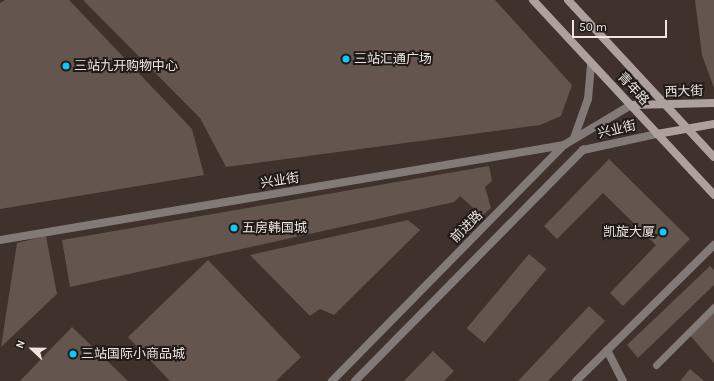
<!DOCTYPE html>
<html>
<head>
<meta charset="utf-8">
<style>
	body { margin:0 }
	#map { position:relative; width:714px; height:381px; overflow:hidden; background:#3f312c; font-family:Karla,"Noto Sans SC",sans-serif }
	div>[style] { position:absolute }
	.building>* { inset:0; background:#64554f; transform-origin:0 0 }
	.lane>* { height:7px; margin:-3.5px; padding:0 3.5px; transform-origin:3.5px; border-radius:3.5px; background:#827a77 }
	.street>* { height:8px; margin:-4px; padding:0 4px; transform-origin:4px; border-radius:4px; background:#827a77 }
	.secondary>* { height:8px; margin:-4px; padding:0 4px; transform-origin:4px; border-radius:4px; background:#ada19d }
	.dots>* { width:11px; height:11px; translate:-50% -50%; box-sizing:border-box; border:2px solid #211b18; border-radius:50% }
	span { translate:-50% -50%; white-space:nowrap; text-align:center; line-height:1.15; -webkit-text-stroke:4px #211b18; paint-order:stroke }
	.poi-label { font-size:13px; color:#eee5e1 }
	.left { translate:0 -50%; text-align:left }
	.right { translate:-100% -50%; text-align:right }
	.street-label { font-size:13px; color:#eee5e1 }
	.north { position:absolute; left:12px; top:329px; width:40px; height:40px; -webkit-text-stroke:3px #211b18; paint-order:stroke; rotate:292deg; font-size:11px; font-weight:700; line-height:16px; text-align:center; color:#eee5e1 }
	.north::after { content:''; display:block; margin:auto; width:14px; height:18px; background:#eee5e1; clip-path:polygon(50% 0,100% 100%,50% 72%,0 100%) }
	.scale { position:absolute; left:572px; top:20px; width:95px; height:18px; box-sizing:border-box; border:2px solid #eee5e1; border-top:0; padding-left:5px; font-size:12px; line-height:14px; white-space:nowrap; color:#eee5e1; -webkit-text-stroke:3px #211b18; paint-order:stroke }
</style>
</head>
<body>
<div id="map">
	<div class="building">
		<i style="clip-path:polygon(5px 0,69px 0,192px 129px,204px 175px,0 209px,0 3px)"></i>
		<i style="clip-path:polygon(83px 0,495px 0,572px 85px,561px 116px,540px 125px,226px 167px,200px 118px)"></i>
		<i style="clip-path:polygon(695px 0,714px 0,714px 88px,702px 55px)"></i>
		<i style="clip-path:polygon(609px 159px,690px 239px,623px 306px,610px 293px,656px 245px,603px 193px,557px 239px,544px 226px)"></i>
		<i style="clip-path:polygon(489px 166px,492px 181px,485px 187px,491px 208px,482px 216px,460px 196px,454px 202px,70px 287px,62px 240px)"></i>
		<i style="clip-path:polygon(408px 220px,420px 230px,334px 315px,320px 309px,310px 316px,250px 255px)"></i>
		<i style="clip-path:polygon(46px 236px,57px 294px,1px 347px,17px 243px)"></i>
		<i style="left:529px;top:254px;width:23px;height:97px;rotate:40deg"></i>
		<i style="clip-path:polygon(208px 260px,301px 357px,276px 381px,170px 381px,128px 337px)"></i>
		<i style="clip-path:polygon(710px 266px,714px 270px,714px 285px,638px 358px,627px 345px)"></i>
		<i style="clip-path:polygon(589px 306px,605px 321px,548px 381px,518px 381px)"></i>
		<i style="clip-path:polygon(714px 309px,714px 363px,688px 333px)"></i>
		<i style="clip-path:polygon(72px 327px,128px 381px,20px 381px)"></i>
		<i style="clip-path:polygon(433px 351px,454px 371px,444px 381px,404px 381px)"></i>
		<i style="clip-path:polygon(690px 369px,704px 381px,680px 381px)"></i>
	</div>
	<div class="lane">
		<i style="left:656px;top:365px;width:82px;rotate:-45deg"></i>
	</div>
	<div class="street">
		<i style="left:574px;top:138px;width:41px;rotate:-70.3deg"></i>
		<i style="left:588px;top:99px;width:36px;rotate:-85deg"></i>
		<i style="left:0;top:240px;width:572px;rotate:-9.56deg"></i>
		<i style="left:607px;top:350px;width:35px;rotate:63deg"></i>
		<i style="left:332px;top:381px;width:331px;rotate:-45.5deg"></i>
		<i style="left:564px;top:145px;width:78px;rotate:-30.8deg"></i>
		<i style="left:355px;top:381px;width:325px;rotate:-45.4deg"></i>
		<i style="left:583px;top:150px;width:76px;rotate:-12.2deg"></i>
		<i style="left:576px;top:381px;width:194px;rotate:-44.6deg"></i>
	</div>
	<div class="secondary">
		<i style="left:533px;top:0;width:266px;rotate:47.1deg"></i>
		<i style="left:568px;top:0;width:214px;rotate:47.1deg"></i>
		<i style="left:631px;top:105px;width:83px;rotate:-1.4deg"></i>
		<i style="left:657px;top:134px;width:58px;rotate:-10deg"></i>
	</div>
	<div class="dots">
		<i style="left:346px;top:59px;background:#0dcafa"></i>
		<i style="left:66px;top:66px;background:#0dcafa"></i>
		<i style="left:234px;top:228px;background:#0dcafa"></i>
		<i style="left:663px;top:232px;background:#0dcafa"></i>
		<i style="left:73px;top:354px;background:#0dcafa"></i>
	</div>
	<div class="poi-label">
		<span class="left" style="left:354px;top:59px">三站汇通广场</span>
		<span class="left" style="left:74px;top:66px">三站九开购物中心</span>
		<span class="left" style="left:242px;top:228px">五房韩国城</span>
		<span class="right" style="left:655px;top:232px">凯旋大厦</span>
		<span class="left" style="left:81px;top:354px">三站国际小商品城</span>
	</div>
	<div class="street-label">
		<span style="left:633px;top:89px;rotate:47deg">青年路</span>
		<span style="left:684px;top:92px;rotate:-2deg">西大街</span>
		<span style="left:617px;top:130px;rotate:-13deg">兴业街</span>
		<span style="left:280px;top:181px;rotate:-9deg">兴业街</span>
		<span style="left:467px;top:227px;rotate:-45deg">前进路</span>
	</div>
	<div class="north">N</div>
	<div class="scale">50 m</div>
</div>
</body>
</html>
